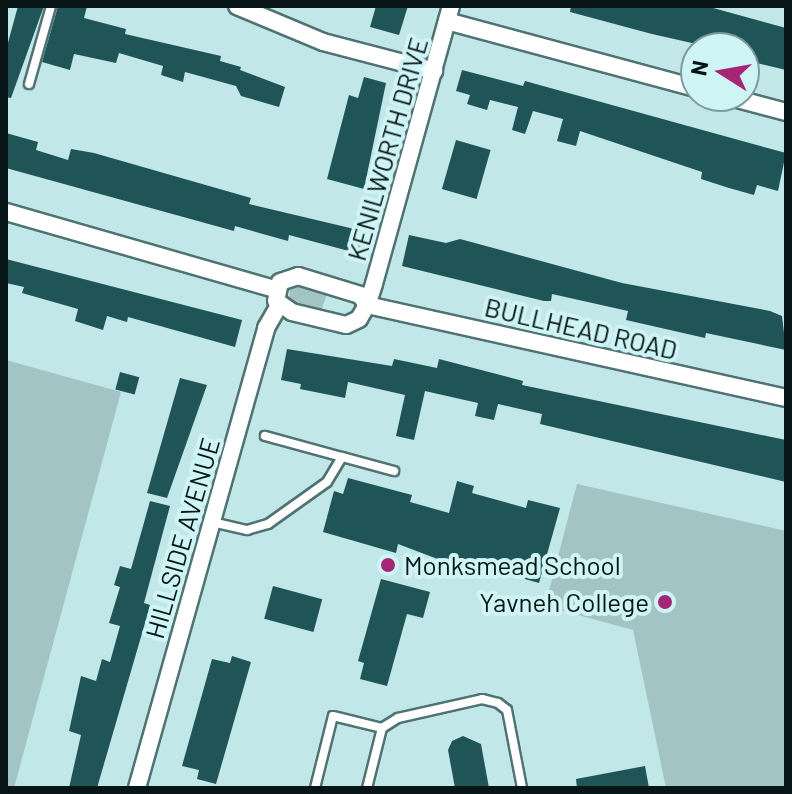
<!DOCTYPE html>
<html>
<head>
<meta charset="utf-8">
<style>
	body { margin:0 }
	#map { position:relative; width:792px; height:794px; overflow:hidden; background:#c1e7e8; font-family:Barlow,sans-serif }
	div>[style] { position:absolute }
	.green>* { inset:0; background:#a3c4c5 }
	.building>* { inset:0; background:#1f5557; transform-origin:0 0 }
	.roads { filter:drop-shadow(2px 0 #4f7273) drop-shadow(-2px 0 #4f7273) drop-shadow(0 2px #4f7273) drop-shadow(0 -2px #4f7273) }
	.lane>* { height:8px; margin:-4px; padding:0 4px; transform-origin:4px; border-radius:4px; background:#fff }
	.street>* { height:16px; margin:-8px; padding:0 8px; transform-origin:8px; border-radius:8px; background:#fff }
	.dots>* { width:22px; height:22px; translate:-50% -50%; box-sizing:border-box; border:4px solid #cef4f5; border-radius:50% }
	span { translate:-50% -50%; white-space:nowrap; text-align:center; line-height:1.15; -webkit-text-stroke:8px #cef4f5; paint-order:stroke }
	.street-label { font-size:26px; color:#071516 }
	.poi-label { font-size:26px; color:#071516 }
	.left { translate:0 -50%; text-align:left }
	.right { translate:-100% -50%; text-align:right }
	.frame { position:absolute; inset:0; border:8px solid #071516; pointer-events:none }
	.north { position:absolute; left:680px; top:32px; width:80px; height:80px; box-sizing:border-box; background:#cef4f5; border:2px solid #7e9b9c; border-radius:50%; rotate:281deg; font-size:22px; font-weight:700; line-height:32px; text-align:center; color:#071516 }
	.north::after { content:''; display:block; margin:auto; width:28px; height:36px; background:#a62574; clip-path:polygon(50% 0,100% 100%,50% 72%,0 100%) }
</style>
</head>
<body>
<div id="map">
	<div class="green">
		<i style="clip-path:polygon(298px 283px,342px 296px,327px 294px,321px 311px,290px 300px,289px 287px)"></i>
		<i style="clip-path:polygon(6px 360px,121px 392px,14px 788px,6px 788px)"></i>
		<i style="clip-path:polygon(577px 484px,786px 531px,786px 788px,666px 788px,633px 630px,545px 606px)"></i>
	</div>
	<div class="building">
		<i style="clip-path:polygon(18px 6px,44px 6px,11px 98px,6px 97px,6px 50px)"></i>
		<i style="clip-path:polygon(58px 6px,87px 6px,84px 18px,126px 29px,125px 34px,221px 56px,220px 61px,241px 67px,240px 70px,285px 87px,279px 107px,241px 96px,236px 86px,185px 72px,183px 82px,161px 75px,163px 66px,119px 53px,116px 63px,74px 54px,70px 70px,42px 62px)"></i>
		<i style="clip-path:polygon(376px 6px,408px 6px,399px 35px,370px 27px)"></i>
		<i style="clip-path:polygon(571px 6px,706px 6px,786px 28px,786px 70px,744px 60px,744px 48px,714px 48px,652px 34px,570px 12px)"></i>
		<i style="clip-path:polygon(462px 70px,523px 86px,525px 81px,786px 153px,778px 191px,757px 185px,754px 195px,729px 188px,701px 179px,702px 172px,580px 131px,576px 146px,557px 141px,563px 119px,533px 111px,525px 134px,512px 130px,518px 107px,490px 100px,487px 110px,467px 104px,470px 95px,456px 91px)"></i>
		<i style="clip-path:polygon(364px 77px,386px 83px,364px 189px,327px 179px,349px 95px,358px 98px)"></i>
		<i style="clip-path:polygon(6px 133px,38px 142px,36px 150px,68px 160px,71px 149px,94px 153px,251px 198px,249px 204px,367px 232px,360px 254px,289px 235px,288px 241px,235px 226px,234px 231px,6px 168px)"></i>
		<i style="left:456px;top:140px;width:36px;height:51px;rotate:16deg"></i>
		<i style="clip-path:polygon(409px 235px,446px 243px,460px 239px,622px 283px,770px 311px,782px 316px,786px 350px,706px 333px,705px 338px,626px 320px,628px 311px,552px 294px,551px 301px,544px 301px,402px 266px)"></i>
		<i style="clip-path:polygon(6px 259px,242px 320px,235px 347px,128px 317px,127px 322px,107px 316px,103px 330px,75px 321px,78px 309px,22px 293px,24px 287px,6px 283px)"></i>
		<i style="clip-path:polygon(287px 349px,392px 366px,394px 359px,437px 368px,439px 359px,523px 381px,522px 385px,786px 440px,786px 482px,540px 424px,542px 414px,498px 404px,494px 420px,475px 416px,478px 403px,425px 391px,414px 440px,396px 436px,405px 395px,348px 382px,345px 398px,300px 389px,301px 384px,281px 380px)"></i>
		<i style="left:120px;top:372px;width:20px;height:18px;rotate:15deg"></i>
		<i style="clip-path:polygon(180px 378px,207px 385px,167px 498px,147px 493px)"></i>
		<i style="clip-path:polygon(348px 478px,412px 495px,410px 502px,449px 513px,457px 481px,474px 486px,472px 493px,526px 508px,528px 500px,560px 508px,539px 583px,479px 566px,477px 574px,398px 544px,396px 553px,323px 532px,334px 491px,343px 494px)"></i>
		<i style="clip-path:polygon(150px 501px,170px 506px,144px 603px,150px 605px,145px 623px,97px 788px,69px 788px,81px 735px,69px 731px,81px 676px,96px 681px,102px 659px,110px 662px,120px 626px,109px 623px,120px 587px,114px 585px,120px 566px,131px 569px)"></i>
		<i style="clip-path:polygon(381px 579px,430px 592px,423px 618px,407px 614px,387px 686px,360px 679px,364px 663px,358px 661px)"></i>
		<i style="left:273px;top:586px;width:51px;height:34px;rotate:15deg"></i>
		<i style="clip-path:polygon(232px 656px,251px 662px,216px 784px,197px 779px,199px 770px,182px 766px,212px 659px,230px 663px)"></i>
		<i style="clip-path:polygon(463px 736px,481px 744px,489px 788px,455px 788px,448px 750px,452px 741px)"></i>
		<i style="clip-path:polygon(645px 766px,649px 788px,577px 788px,576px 779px)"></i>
	</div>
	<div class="roads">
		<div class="lane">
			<i style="left:29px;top:84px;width:81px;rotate:-74.2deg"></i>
			<i style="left:342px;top:457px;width:54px;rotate:15.1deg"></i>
			<i style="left:212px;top:522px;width:36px;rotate:13deg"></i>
			<i style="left:247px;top:530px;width:22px;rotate:-16deg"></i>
			<i style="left:268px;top:524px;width:72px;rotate:-35.4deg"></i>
			<i style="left:327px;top:482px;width:29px;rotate:-59deg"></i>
			<i style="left:342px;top:457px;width:80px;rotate:-164.7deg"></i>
			<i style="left:382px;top:728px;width:19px;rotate:-32deg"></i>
			<i style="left:398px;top:718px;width:86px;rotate:-12.7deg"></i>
			<i style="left:482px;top:699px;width:16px;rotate:14deg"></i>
			<i style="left:498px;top:703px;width:11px;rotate:38deg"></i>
			<i style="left:507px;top:710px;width:79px;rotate:79.1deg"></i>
			<i style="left:315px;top:788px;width:74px;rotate:-76deg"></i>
			<i style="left:333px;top:716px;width:50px;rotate:13.8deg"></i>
			<i style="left:382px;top:728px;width:62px;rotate:104deg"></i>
		</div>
		<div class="street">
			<i style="left:237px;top:6px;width:93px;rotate:22.7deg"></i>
			<i style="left:323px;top:42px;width:115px;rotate:14.6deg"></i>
			<i style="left:451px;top:6px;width:288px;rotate:105.5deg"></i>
			<i style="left:374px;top:284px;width:22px;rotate:108deg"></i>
			<i style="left:367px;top:305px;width:16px;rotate:120deg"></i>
			<i style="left:359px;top:319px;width:14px;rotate:155deg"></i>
			<i style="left:346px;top:325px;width:56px;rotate:-166.5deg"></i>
			<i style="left:292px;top:312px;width:19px;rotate:-145deg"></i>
			<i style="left:276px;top:301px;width:19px;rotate:-78deg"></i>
			<i style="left:280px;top:282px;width:19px;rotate:-18deg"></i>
			<i style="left:298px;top:276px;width:65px;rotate:17deg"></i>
			<i style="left:360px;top:295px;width:12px;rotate:55deg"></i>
			<i style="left:367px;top:305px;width:429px;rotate:12.5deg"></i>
			<i style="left:447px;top:21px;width:258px;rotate:15.1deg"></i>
			<i style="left:726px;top:96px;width:62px;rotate:14.9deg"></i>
			<i style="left:6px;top:212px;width:280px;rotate:16deg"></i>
			<i style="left:137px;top:788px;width:478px;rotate:-74.3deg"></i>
			<i style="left:266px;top:328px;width:28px;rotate:-60deg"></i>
		</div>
	</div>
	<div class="dots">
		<i style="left:388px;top:565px;background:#a62574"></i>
		<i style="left:665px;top:602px;background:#a62574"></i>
	</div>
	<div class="street-label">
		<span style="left:387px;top:149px;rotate:-74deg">KENILWORTH DRIVE</span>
		<span style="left:581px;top:328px;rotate:13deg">BULLHEAD ROAD</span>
		<span style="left:182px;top:538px;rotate:-74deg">HILLSIDE AVENUE</span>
	</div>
	<div class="poi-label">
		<span class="left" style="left:404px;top:565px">Monksmead School</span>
		<span class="right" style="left:649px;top:602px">Yavneh College</span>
	</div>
	<div class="frame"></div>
	<div class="north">N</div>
</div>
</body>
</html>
